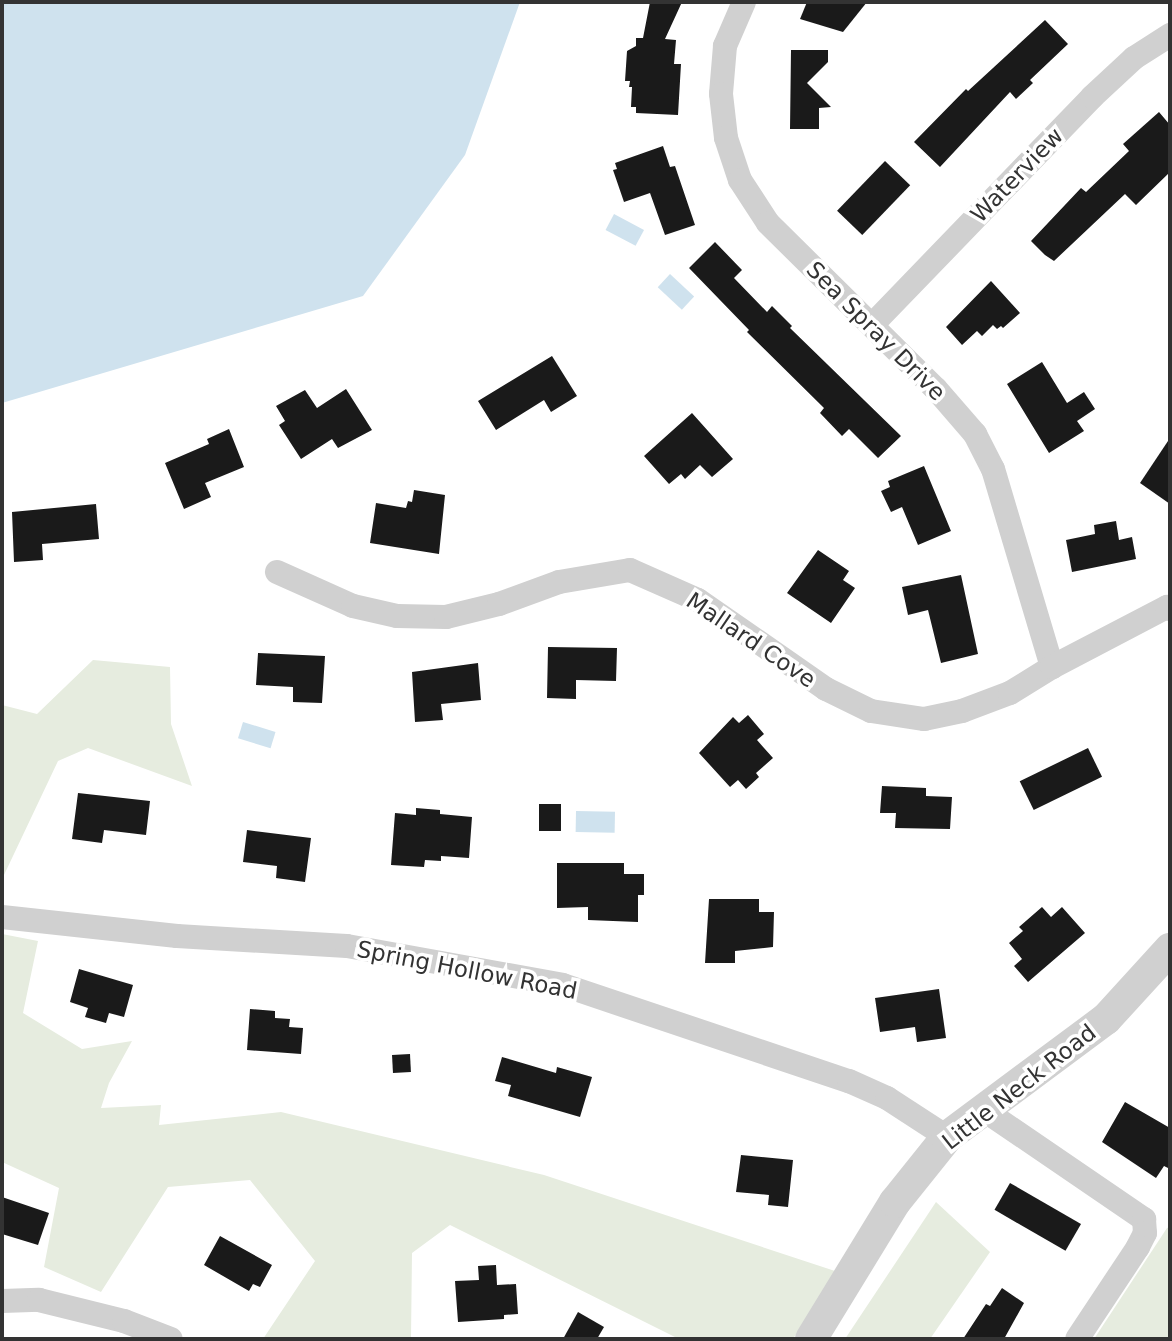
<!DOCTYPE html>
<html>
<head>
<meta charset="utf-8">
<style>
	body { margin:0 }
	#map { position:relative; width:1172px; height:1341px; overflow:hidden; background:#fff; font-family:"DejaVu Sans",sans-serif }
	div>[style] { position:absolute }
	.green>* { inset:0; background:#e6ecdf }
	.water>* { inset:0; background:#cfe2ee; transform-origin:0 0 }
	.building>* { inset:0; background:#1a1a1a; transform-origin:0 0 }
	.minor>* { height:24px; margin:-12px; padding:0 12px; transform-origin:12px; border-radius:12px; background:#d0d0d0 }
	.tertiary>* { height:32px; margin:-16px; padding:0 16px; transform-origin:16px; border-radius:16px; background:#d0d0d0 }
	span { translate:-50% -50%; white-space:nowrap; text-align:center; line-height:1.15; -webkit-text-stroke:7px #fff; paint-order:stroke }
	.street-label { font-size:23px; color:#333 }
	.frame { position:absolute; inset:0; border:4px solid #333; pointer-events:none }
</style>
</head>
<body>
<div id="map">
	<div class="green">
		<i style="clip-path:polygon(93px 660px,170px 667px,171px 724px,192px 786px,88px 748px,58px 761px,4px 875px,2px 705px,37px 714px)"></i>
		<i style="clip-path:polygon(2px 934px,38px 941px,23px 1013px,82px 1049px,132px 1041px,109px 1083px,101px 1108px,161px 1105px,159px 1125px,281px 1112px,544px 1175px,835px 1271px,793px 1339px,679px 1339px,450px 1225px,412px 1253px,411px 1339px,263px 1339px,315px 1261px,250px 1180px,168px 1187px,101px 1292px,44px 1267px,59px 1188px,2px 1162px)"></i>
		<i style="clip-path:polygon(936px 1202px,990px 1252px,930px 1339px,845px 1339px)"></i>
		<i style="clip-path:polygon(1170px 1227px,1170px 1339px,1094px 1339px,1167px 1228px)"></i>
	</div>
	<div class="water">
		<i style="clip-path:polygon(2px 2px,520px 2px,465px 155px,363px 296px,2px 403px)"></i>
		<i style="left:614px;top:214px;width:34px;height:18px;rotate:28deg"></i>
		<i style="left:670px;top:274px;width:33px;height:18px;rotate:43deg"></i>
		<i style="left:243px;top:722px;width:34px;height:17px;rotate:17deg"></i>
		<i style="left:576px;top:811px;width:39px;height:21px;rotate:1deg"></i>
	</div>
	<div class="building">
		<i style="clip-path:polygon(650px 2px,682px 2px,665px 39px,676px 40px,674px 64px,681px 64px,678px 115px,636px 113px,636px 107px,631px 107px,632px 87px,629px 87px,630px 81px,625px 81px,627px 51px,636px 46px,636px 38px,643px 38px)"></i>
		<i style="clip-path:polygon(807px 2px,867px 2px,843px 32px,800px 19px)"></i>
		<i style="clip-path:polygon(1045px 20px,1068px 44px,1030px 80px,1033px 83px,1016px 99px,1010px 92px,940px 167px,914px 142px,966px 89px,968px 91px)"></i>
		<i style="clip-path:polygon(791px 50px,828px 50px,828px 62px,807px 83px,831px 107px,819px 108px,819px 129px,790px 129px)"></i>
		<i style="clip-path:polygon(1159px 112px,1170px 125px,1170px 172px,1136px 205px,1125px 194px,1054px 261px,1045px 255px,1031px 241px,1081px 188px,1086px 192px,1129px 151px,1123px 144px)"></i>
		<i style="clip-path:polygon(663px 146px,670px 167px,675px 166px,695px 225px,665px 235px,650px 193px,624px 202px,613px 170px,617px 169px,615px 163px)"></i>
		<i style="left:885px;top:161px;width:35px;height:69px;rotate:44deg"></i>
		<i style="clip-path:polygon(715px 242px,742px 270px,734px 278px,767px 312px,772px 306px,792px 326px,790px 328px,901px 436px,878px 458px,849px 429px,842px 436px,820px 413px,824px 408px,747px 332px,749px 330px,689px 268px)"></i>
		<i style="clip-path:polygon(991px 281px,1020px 313px,1003px 328px,1001px 326px,997px 329px,993px 325px,982px 336px,977px 331px,962px 345px,946px 327px)"></i>
		<i style="clip-path:polygon(552px 356px,577px 396px,551px 412px,544px 400px,496px 430px,478px 401px)"></i>
		<i style="clip-path:polygon(1042px 362px,1067px 403px,1084px 392px,1095px 409px,1077px 421px,1084px 431px,1049px 453px,1007px 384px)"></i>
		<i style="clip-path:polygon(346px 389px,372px 430px,338px 448px,332px 439px,301px 459px,279px 425px,285px 421px,276px 406px,305px 390px,317px 408px)"></i>
		<i style="clip-path:polygon(692px 413px,733px 459px,712px 477px,700px 465px,685px 479px,681px 474px,669px 484px,644px 456px)"></i>
		<i style="clip-path:polygon(229px 429px,244px 467px,205px 483px,211px 497px,184px 509px,165px 463px,209px 444px,207px 439px)"></i>
		<i style="clip-path:polygon(1170px 438px,1170px 504px,1140px 483px)"></i>
		<i style="clip-path:polygon(924px 466px,951px 531px,918px 545px,902px 507px,891px 512px,881px 491px,890px 487px,888px 481px)"></i>
		<i style="clip-path:polygon(414px 490px,445px 495px,439px 554px,370px 543px,376px 503px,406px 508px,408px 501px,412px 502px)"></i>
		<i style="clip-path:polygon(96px 504px,99px 539px,42px 544px,43px 560px,14px 562px,12px 512px)"></i>
		<i style="clip-path:polygon(1116px 521px,1119px 540px,1132px 537px,1136px 559px,1072px 572px,1066px 540px,1095px 534px,1094px 525px)"></i>
		<i style="clip-path:polygon(818px 550px,849px 571px,843px 580px,855px 588px,831px 623px,787px 593px)"></i>
		<i style="clip-path:polygon(961px 575px,978px 654px,941px 663px,928px 610px,908px 615px,902px 587px)"></i>
		<i style="clip-path:polygon(548px 647px,617px 648px,616px 681px,576px 680px,576px 699px,547px 698px)"></i>
		<i style="clip-path:polygon(258px 653px,325px 656px,322px 703px,293px 702px,293px 687px,256px 685px)"></i>
		<i style="clip-path:polygon(478px 663px,481px 700px,441px 704px,443px 720px,415px 722px,412px 672px)"></i>
		<i style="clip-path:polygon(748px 715px,764px 734px,757px 740px,773px 758px,756px 773px,759px 777px,746px 789px,738px 780px,730px 787px,699px 753px,733px 717px,739px 723px)"></i>
		<i style="left:1088px;top:748px;width:32px;height:76px;rotate:64deg"></i>
		<i style="clip-path:polygon(882px 786px,926px 788px,926px 796px,952px 797px,950px 829px,895px 828px,896px 813px,880px 813px)"></i>
		<i style="clip-path:polygon(78px 793px,150px 801px,146px 835px,104px 830px,102px 843px,72px 839px)"></i>
		<i style="left:539px;top:804px;width:22px;height:27px"></i>
		<i style="clip-path:polygon(416px 808px,440px 810px,440px 814px,472px 817px,469px 858px,441px 856px,441px 861px,425px 860px,424px 867px,391px 865px,395px 813px,416px 815px)"></i>
		<i style="clip-path:polygon(247px 830px,311px 838px,305px 882px,276px 878px,277px 866px,243px 862px)"></i>
		<i style="clip-path:polygon(557px 863px,624px 863px,624px 874px,644px 874px,644px 895px,638px 895px,638px 922px,588px 920px,588px 907px,557px 908px)"></i>
		<i style="clip-path:polygon(709px 899px,759px 899px,759px 912px,774px 912px,773px 947px,735px 951px,735px 963px,705px 963px)"></i>
		<i style="clip-path:polygon(1042px 907px,1051px 917px,1062px 907px,1085px 933px,1028px 982px,1014px 966px,1022px 959px,1009px 943px,1023px 931px,1019px 927px)"></i>
		<i style="clip-path:polygon(79px 969px,133px 985px,124px 1017px,109px 1013px,106px 1023px,85px 1017px,88px 1008px,70px 1002px)"></i>
		<i style="clip-path:polygon(939px 989px,946px 1038px,917px 1042px,915px 1027px,880px 1032px,875px 998px)"></i>
		<i style="clip-path:polygon(250px 1009px,275px 1011px,275px 1018px,290px 1019px,289px 1027px,303px 1028px,301px 1054px,247px 1050px)"></i>
		<i style="left:410px;top:1054px;width:18px;height:18px;rotate:87deg"></i>
		<i style="clip-path:polygon(502px 1057px,556px 1073px,557px 1067px,592px 1077px,580px 1117px,508px 1096px,511px 1085px,495px 1081px)"></i>
		<i style="clip-path:polygon(1125px 1102px,1170px 1128px,1170px 1169px,1164px 1166px,1156px 1178px,1102px 1142px)"></i>
		<i style="clip-path:polygon(741px 1155px,793px 1160px,788px 1207px,768px 1205px,769px 1195px,736px 1192px)"></i>
		<i style="left:1010px;top:1183px;width:82px;height:31px;rotate:30deg"></i>
		<i style="clip-path:polygon(2px 1197px,49px 1213px,38px 1245px,2px 1234px)"></i>
		<i style="clip-path:polygon(220px 1236px,272px 1265px,260px 1287px,253px 1284px,249px 1291px,204px 1265px)"></i>
		<i style="clip-path:polygon(496px 1265px,497px 1285px,516px 1284px,518px 1314px,504px 1315px,504px 1319px,458px 1322px,455px 1281px,479px 1280px,478px 1266px)"></i>
		<i style="clip-path:polygon(1002px 1288px,1024px 1303px,1004px 1339px,963px 1339px,986px 1304px,990px 1306px)"></i>
		<i style="clip-path:polygon(578px 1312px,604px 1327px,597px 1339px,563px 1339px)"></i>
	</div>
	<div class="minor">
		<i style="left:744px;top:2px;width:48px;rotate:113.4deg"></i>
		<i style="left:725px;top:46px;width:48px;rotate:94.8deg"></i>
		<i style="left:721px;top:94px;width:44px;rotate:83.5deg"></i>
		<i style="left:726px;top:138px;width:44px;rotate:71.6deg"></i>
		<i style="left:740px;top:180px;width:51px;rotate:56.9deg"></i>
		<i style="left:768px;top:223px;width:236px;rotate:44.7deg"></i>
		<i style="left:936px;top:389px;width:60px;rotate:49.1deg"></i>
		<i style="left:975px;top:434px;width:39px;rotate:63deg"></i>
		<i style="left:993px;top:469px;width:207px;rotate:73.4deg"></i>
		<i style="left:872px;top:325px;width:317px;rotate:-46deg"></i>
		<i style="left:1092px;top:97px;width:57px;rotate:-42.9deg"></i>
		<i style="left:1134px;top:58px;width:43px;rotate:-32.6deg"></i>
		<i style="left:277px;top:572px;width:83px;rotate:24.1deg"></i>
		<i style="left:353px;top:606px;width:45px;rotate:12.8deg"></i>
		<i style="left:397px;top:616px;width:49px;rotate:1.2deg"></i>
		<i style="left:446px;top:617px;width:55px;rotate:-13.8deg"></i>
		<i style="left:499px;top:604px;width:64px;rotate:-20.1deg"></i>
		<i style="left:559px;top:582px;width:72px;rotate:-9.6deg"></i>
		<i style="left:630px;top:570px;width:74px;rotate:23.8deg"></i>
		<i style="left:698px;top:600px;width:156px;rotate:34.8deg"></i>
		<i style="left:826px;top:689px;width:50px;rotate:26.1deg"></i>
		<i style="left:871px;top:711px;width:54px;rotate:8.6deg"></i>
		<i style="left:924px;top:719px;width:39px;rotate:-12deg"></i>
		<i style="left:962px;top:711px;width:51px;rotate:-20.6deg"></i>
		<i style="left:1010px;top:693px;width:49px;rotate:-31.8deg"></i>
		<i style="left:1052px;top:667px;width:130px;rotate:-27.6deg"></i>
		<i style="left:1167px;top:607px;width:4px;rotate:34deg"></i>
		<i style="left:2px;top:917px;width:176px;rotate:6.2deg"></i>
		<i style="left:177px;top:936px;width:170px;rotate:3.4deg"></i>
		<i style="left:347px;top:946px;width:219px;rotate:10.2deg"></i>
		<i style="left:563px;top:985px;width:302px;rotate:18.6deg"></i>
		<i style="left:849px;top:1081px;width:42px;rotate:24.1deg"></i>
		<i style="left:887px;top:1098px;width:72px;rotate:33deg"></i>
		<i style="left:984px;top:1110px;width:194px;rotate:34.3deg"></i>
		<i style="left:1144px;top:1219px;width:14px;rotate:86deg"></i>
		<i style="left:1145px;top:1233px;width:16px;rotate:117deg"></i>
		<i style="left:1138px;top:1247px;width:110px;rotate:123.5deg"></i>
		<i style="left:2px;top:1301px;width:37px;rotate:-2deg"></i>
		<i style="left:39px;top:1300px;width:88px;rotate:13.9deg"></i>
		<i style="left:124px;top:1321px;width:50px;rotate:21deg"></i>
	</div>
	<div class="tertiary">
		<i style="left:811px;top:1339px;width:161px;rotate:-58.5deg"></i>
		<i style="left:895px;top:1202px;width:83px;rotate:-51.3deg"></i>
		<i style="left:947px;top:1137px;width:198px;rotate:-36.6deg"></i>
		<i style="left:1106px;top:1019px;width:95px;rotate:-47.6deg"></i>
	</div>
	<div class="street-label">
		<span style="left:1017px;top:175px;rotate:-46deg">Waterview</span>
		<span style="left:876px;top:331px;rotate:45deg">Sea Spray Drive</span>
		<span style="left:751px;top:640px;rotate:34deg">Mallard Cove</span>
		<span style="left:467px;top:970px;rotate:11deg">Spring Hollow Road</span>
		<span style="left:1019px;top:1087px;rotate:-38deg">Little Neck Road</span>
	</div>
	<div class="frame"></div>
</div>
</body>
</html>
